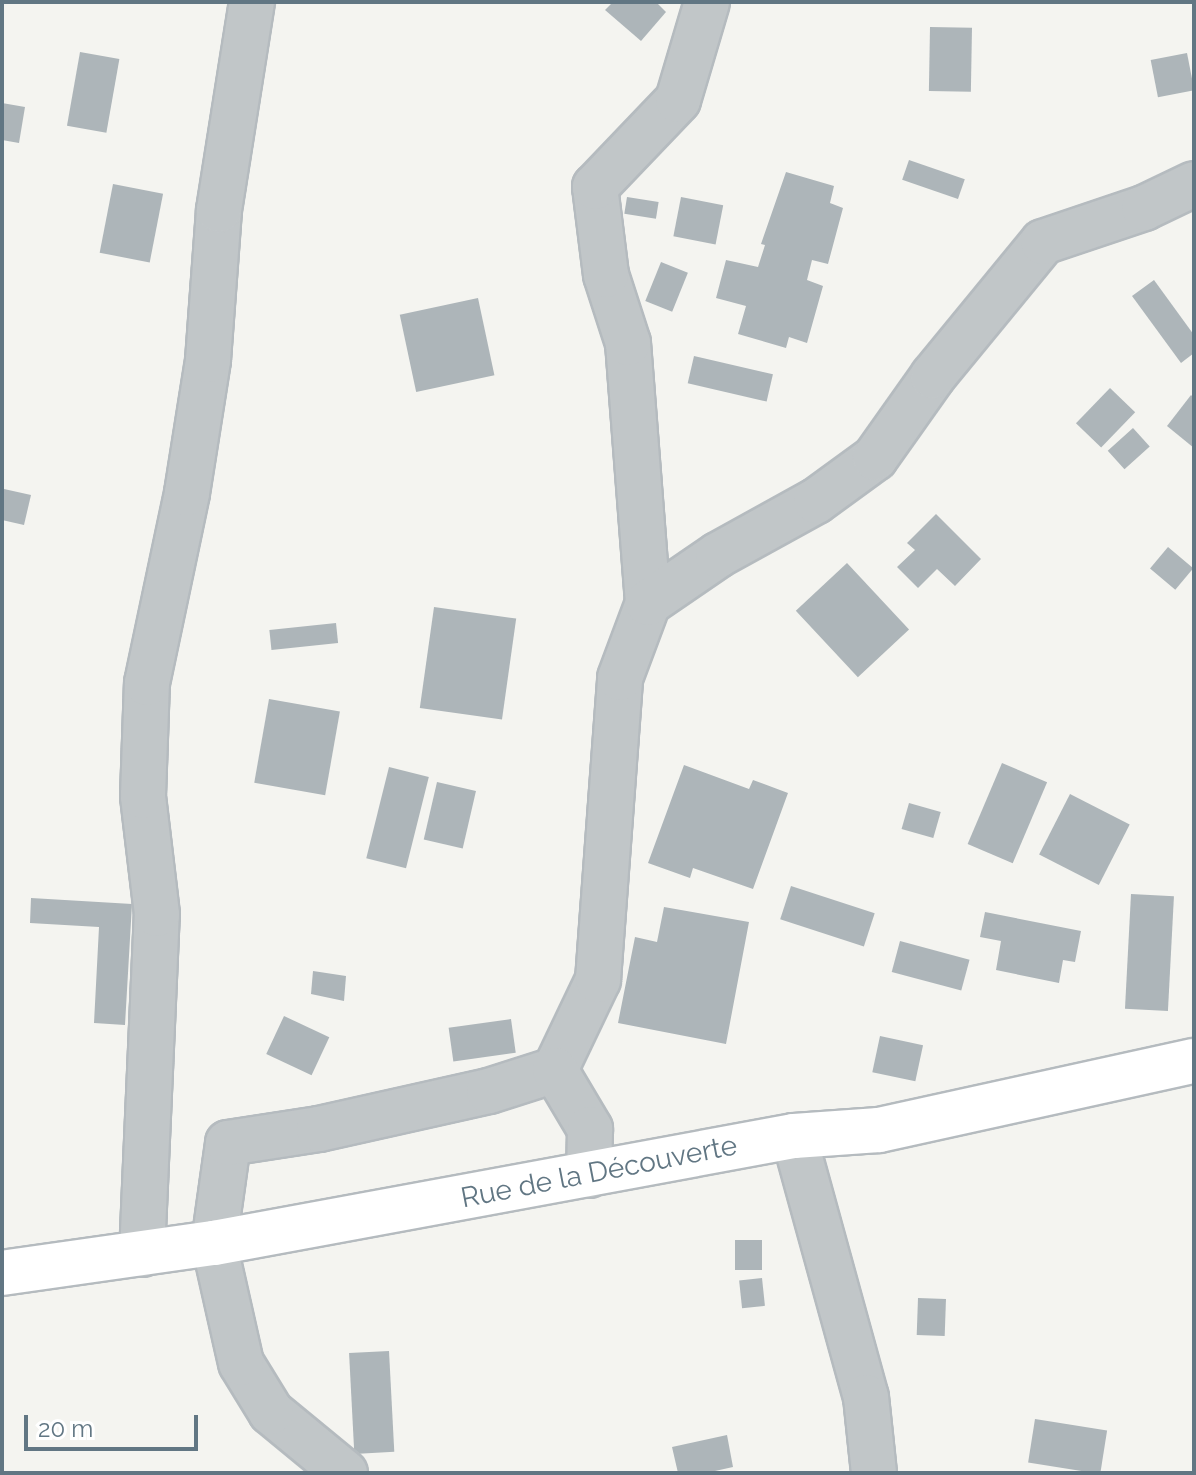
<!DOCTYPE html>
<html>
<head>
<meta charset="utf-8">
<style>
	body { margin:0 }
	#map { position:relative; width:1196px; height:1475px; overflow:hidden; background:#f4f4f0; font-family:Raleway,sans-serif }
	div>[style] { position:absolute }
	.building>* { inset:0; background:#adb5b9; transform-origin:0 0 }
	.roads { filter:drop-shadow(2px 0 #b5bbbf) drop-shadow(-2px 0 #b5bbbf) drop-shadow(0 2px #b5bbbf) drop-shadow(0 -2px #b5bbbf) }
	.street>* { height:44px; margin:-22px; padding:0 22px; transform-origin:22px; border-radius:22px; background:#c1c6c8 }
	.secondary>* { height:44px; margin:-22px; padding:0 22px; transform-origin:22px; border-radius:22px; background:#fff }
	span { translate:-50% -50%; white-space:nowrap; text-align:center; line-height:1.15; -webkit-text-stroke:8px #fff; paint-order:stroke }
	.street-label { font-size:28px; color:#617683 }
	.frame { position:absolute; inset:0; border:4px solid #617683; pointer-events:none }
	.scale { position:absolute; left:24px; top:1415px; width:174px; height:36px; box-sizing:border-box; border:4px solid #617683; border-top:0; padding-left:10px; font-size:24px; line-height:28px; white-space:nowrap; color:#617683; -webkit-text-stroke:6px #fff; paint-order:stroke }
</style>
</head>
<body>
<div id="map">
	<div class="building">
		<i style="clip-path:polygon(613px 2px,656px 2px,666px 12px,641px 41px,605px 10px)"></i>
		<i style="left:930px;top:27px;width:42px;height:64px;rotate:1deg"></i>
		<i style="left:80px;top:52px;width:40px;height:75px;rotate:10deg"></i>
		<i style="left:1187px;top:53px;width:38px;height:37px;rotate:79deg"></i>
		<i style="clip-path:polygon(2px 103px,25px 107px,19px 143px,2px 140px)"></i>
		<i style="left:909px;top:160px;width:59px;height:21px;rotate:19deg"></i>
		<i style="clip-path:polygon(786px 172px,834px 186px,830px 203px,843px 208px,828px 264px,812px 260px,807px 280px,823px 286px,807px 343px,789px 337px,786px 348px,738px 334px,746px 306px,716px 298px,726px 260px,758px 267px,765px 245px,761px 244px)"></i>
		<i style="left:113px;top:184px;width:51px;height:70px;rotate:11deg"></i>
		<i style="left:627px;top:197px;width:32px;height:17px;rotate:9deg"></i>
		<i style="left:681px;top:197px;width:43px;height:40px;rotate:11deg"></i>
		<i style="left:661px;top:262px;width:29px;height:42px;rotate:22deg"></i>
		<i style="clip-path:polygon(1154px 280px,1194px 335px,1194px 353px,1181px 363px,1132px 296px)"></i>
		<i style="left:478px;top:298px;width:79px;height:80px;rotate:78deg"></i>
		<i style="left:694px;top:356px;width:81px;height:28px;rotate:13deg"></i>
		<i style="left:1110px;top:388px;width:35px;height:49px;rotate:44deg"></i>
		<i style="clip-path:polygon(1191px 395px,1194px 398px,1194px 448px,1167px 426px)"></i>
		<i style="left:1133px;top:428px;width:25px;height:34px;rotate:48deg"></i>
		<i style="clip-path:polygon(4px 489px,31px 495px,24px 525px,2px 520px)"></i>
		<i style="clip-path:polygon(936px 514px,981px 559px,955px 586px,937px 569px,918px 588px,897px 567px,915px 550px,907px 543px)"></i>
		<i style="left:1168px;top:547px;width:33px;height:28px;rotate:40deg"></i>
		<i style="left:847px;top:563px;width:91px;height:70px;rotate:47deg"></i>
		<i style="left:434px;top:607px;width:83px;height:102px;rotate:8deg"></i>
		<i style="left:336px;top:623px;width:20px;height:67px;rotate:84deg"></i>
		<i style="left:269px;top:699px;width:72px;height:85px;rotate:10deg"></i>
		<i style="left:1002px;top:763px;width:49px;height:88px;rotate:23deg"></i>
		<i style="clip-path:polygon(684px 765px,749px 789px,753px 780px,788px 793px,753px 889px,693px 868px,690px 878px,648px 863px)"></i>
		<i style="left:389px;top:767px;width:41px;height:94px;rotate:14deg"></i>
		<i style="left:437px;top:782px;width:40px;height:59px;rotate:13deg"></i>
		<i style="left:1070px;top:794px;width:67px;height:68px;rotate:27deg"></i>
		<i style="left:909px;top:803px;width:33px;height:27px;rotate:16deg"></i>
		<i style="left:791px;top:886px;width:88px;height:35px;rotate:18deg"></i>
		<i style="left:1131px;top:894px;width:43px;height:115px;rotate:3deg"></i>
		<i style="clip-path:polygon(31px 898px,132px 904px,125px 1025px,94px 1023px,99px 927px,30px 923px)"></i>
		<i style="clip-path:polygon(664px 907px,749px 922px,726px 1044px,618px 1023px,635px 937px,657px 942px)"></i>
		<i style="clip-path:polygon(985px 912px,1081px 931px,1075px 962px,1063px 960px,1059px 983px,996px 970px,1001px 941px,980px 937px)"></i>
		<i style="left:900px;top:941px;width:72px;height:32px;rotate:15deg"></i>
		<i style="clip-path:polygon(313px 971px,346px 976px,344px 1001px,311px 994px)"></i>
		<i style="left:284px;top:1016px;width:50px;height:42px;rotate:25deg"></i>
		<i style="left:511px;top:1019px;width:34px;height:63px;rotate:82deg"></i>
		<i style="left:880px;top:1036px;width:44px;height:37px;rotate:12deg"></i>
		<i style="left:735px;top:1240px;width:27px;height:30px"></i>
		<i style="left:762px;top:1278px;width:28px;height:23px;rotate:84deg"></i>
		<i style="left:918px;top:1298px;width:28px;height:37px;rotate:2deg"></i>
		<i style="left:389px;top:1351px;width:101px;height:40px;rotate:87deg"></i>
		<i style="left:1035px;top:1419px;width:73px;height:44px;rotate:9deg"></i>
		<i style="clip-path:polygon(727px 1435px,733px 1467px,706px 1473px,678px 1473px,672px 1447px)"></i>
	</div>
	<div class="roads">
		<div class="street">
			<i style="left:648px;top:603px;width:261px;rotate:-94.4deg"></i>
			<i style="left:628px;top:343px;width:71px;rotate:-107.9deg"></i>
			<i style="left:606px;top:275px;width:89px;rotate:-97.1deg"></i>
			<i style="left:595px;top:187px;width:120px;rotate:-46.3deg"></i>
			<i style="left:678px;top:100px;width:102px;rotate:-73.5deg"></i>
			<i style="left:555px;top:1070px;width:100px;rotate:-64.5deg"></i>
			<i style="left:598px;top:980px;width:303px;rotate:-85.8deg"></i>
			<i style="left:620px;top:678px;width:80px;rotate:-69.5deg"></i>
			<i style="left:648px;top:603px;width:85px;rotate:-34.4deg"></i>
			<i style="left:718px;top:555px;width:112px;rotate:-28.9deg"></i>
			<i style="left:816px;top:501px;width:73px;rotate:-36.1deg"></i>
			<i style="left:875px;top:458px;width:100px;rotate:-54.7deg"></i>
			<i style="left:933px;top:376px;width:173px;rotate:-50.6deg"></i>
			<i style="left:1043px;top:242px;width:107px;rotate:-18.6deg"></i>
			<i style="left:1144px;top:208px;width:55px;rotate:-25.6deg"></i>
			<i style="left:794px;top:1136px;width:271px;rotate:74.6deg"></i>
			<i style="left:866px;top:1397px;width:76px;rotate:84deg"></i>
			<i style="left:142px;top:1254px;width:340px;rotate:-87.5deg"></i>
			<i style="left:157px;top:914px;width:119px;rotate:-96.8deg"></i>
			<i style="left:143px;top:796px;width:113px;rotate:-88deg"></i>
			<i style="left:147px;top:683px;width:194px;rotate:-78.1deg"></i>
			<i style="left:187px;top:493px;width:135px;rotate:-81deg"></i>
			<i style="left:208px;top:360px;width:150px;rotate:-85.8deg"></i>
			<i style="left:219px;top:210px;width:211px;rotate:-81deg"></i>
			<i style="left:345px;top:1473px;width:96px;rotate:-140.5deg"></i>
			<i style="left:271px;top:1412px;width:57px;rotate:-121.5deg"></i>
			<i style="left:241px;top:1363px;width:123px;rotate:-102.7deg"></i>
			<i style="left:214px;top:1243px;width:101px;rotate:-82deg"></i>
			<i style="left:228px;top:1143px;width:92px;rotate:-8.7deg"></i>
			<i style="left:319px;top:1129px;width:174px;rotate:-12.6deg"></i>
			<i style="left:489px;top:1091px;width:69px;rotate:-17.7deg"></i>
			<i style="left:555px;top:1070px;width:69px;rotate:59.3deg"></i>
			<i style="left:590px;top:1129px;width:46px;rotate:91.2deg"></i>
		</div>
		<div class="secondary">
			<i style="left:2px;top:1273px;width:214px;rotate:-8.1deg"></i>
			<i style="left:214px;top:1243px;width:590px;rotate:-10.45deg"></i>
			<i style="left:794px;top:1136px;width:85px;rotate:-4deg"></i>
			<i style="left:879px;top:1130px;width:322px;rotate:-12.4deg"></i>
		</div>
	</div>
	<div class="street-label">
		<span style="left:599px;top:1172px;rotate:-11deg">Rue de la Découverte</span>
	</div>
	<div class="frame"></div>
	<div class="scale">20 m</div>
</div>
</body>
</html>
